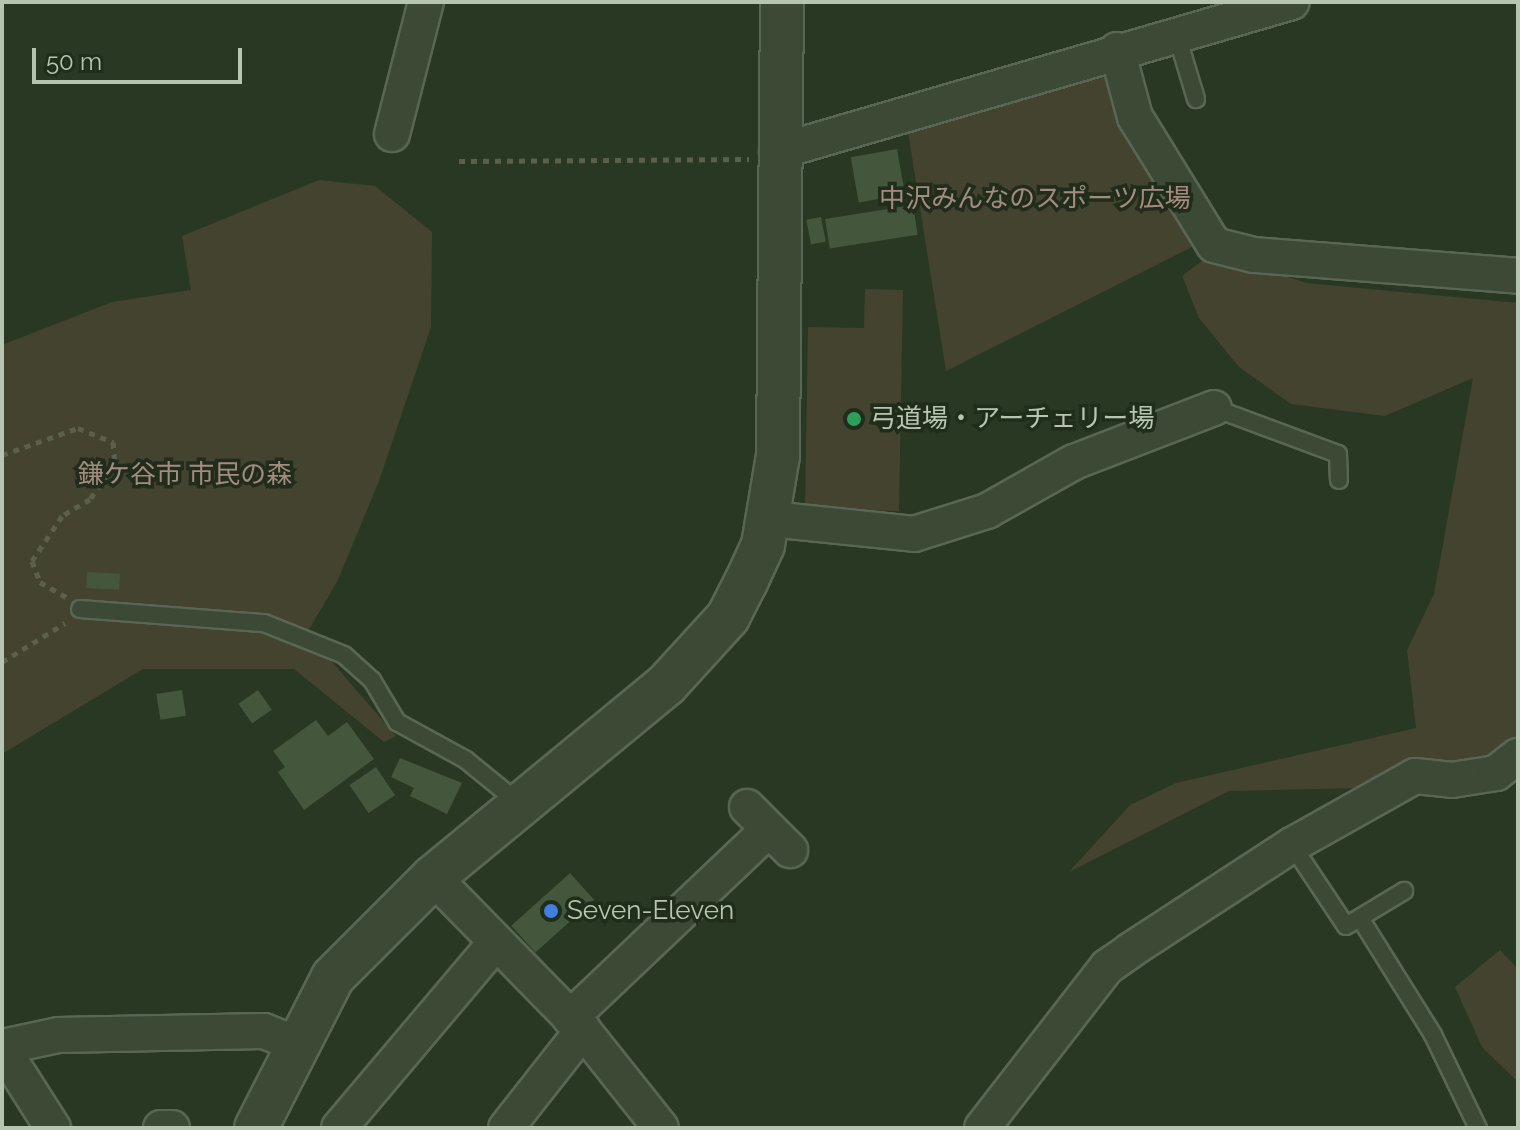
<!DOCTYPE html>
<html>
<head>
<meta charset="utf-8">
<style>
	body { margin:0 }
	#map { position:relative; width:1520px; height:1130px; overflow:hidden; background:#293822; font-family:Raleway,"Noto Sans JP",sans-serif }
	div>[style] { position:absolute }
	.green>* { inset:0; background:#44432f }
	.building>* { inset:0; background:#44563b; transform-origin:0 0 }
	.path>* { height:5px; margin-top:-2.5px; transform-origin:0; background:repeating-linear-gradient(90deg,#5a604a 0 6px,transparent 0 12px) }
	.roads { filter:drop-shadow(2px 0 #596653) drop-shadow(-2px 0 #596653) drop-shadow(0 2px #596653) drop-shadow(0 -2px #596653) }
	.service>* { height:16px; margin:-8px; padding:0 8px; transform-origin:8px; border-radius:8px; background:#3b4935 }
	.minor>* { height:34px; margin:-17px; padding:0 17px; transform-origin:17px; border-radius:17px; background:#3b4935 }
	.tertiary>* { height:42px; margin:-21px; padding:0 21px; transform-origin:21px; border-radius:21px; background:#3b4935 }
	.dots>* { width:22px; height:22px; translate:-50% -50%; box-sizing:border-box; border:4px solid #212d1b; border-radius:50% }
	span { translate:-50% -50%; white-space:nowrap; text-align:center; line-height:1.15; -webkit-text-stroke:7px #212d1b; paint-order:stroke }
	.park-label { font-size:26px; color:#a58b7f }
	.poi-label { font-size:26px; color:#b6c5b0 }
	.left { translate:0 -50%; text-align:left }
	.frame { position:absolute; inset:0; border:4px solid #b6c5b0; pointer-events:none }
	.scale { position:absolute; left:32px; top:48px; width:210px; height:36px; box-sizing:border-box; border:4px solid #b6c5b0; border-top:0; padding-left:10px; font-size:24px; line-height:28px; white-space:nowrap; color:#b6c5b0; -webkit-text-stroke:6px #212d1b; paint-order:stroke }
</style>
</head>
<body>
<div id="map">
	<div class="green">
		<i style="clip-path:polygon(1109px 59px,1202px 242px,946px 371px,906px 119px)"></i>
		<i style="clip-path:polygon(319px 180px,375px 186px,432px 232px,431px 327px,379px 481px,338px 580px,307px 633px,396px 736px,384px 742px,294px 669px,143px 669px,2px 754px,2px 345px,112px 302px,191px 290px,182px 236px)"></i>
		<i style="clip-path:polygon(1214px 252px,1306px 283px,1518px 303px,1518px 759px,1493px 785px,1229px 791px,1069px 872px,1130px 805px,1176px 783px,1416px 728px,1407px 650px,1434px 594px,1473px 378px,1385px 416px,1291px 404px,1239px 367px,1199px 318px,1182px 276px)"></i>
		<i style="clip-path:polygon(865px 289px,903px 290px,899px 511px,805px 509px,808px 327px,864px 328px)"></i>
		<i style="clip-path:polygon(1500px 950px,1518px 969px,1518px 1082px,1482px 1047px,1455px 987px)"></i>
	</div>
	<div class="building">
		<i style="left:897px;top:149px;width:46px;height:47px;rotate:80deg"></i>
		<i style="left:913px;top:205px;width:30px;height:89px;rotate:81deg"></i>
		<i style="left:821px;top:217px;width:25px;height:15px;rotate:79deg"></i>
		<i style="left:87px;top:572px;width:33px;height:16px;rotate:3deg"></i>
		<i style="left:182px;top:690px;width:26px;height:26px;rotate:81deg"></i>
		<i style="left:258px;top:690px;width:24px;height:24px;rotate:55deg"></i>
		<i style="clip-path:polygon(316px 720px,328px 736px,347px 722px,374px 759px,304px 810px,278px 772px,285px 767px,273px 751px)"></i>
		<i style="clip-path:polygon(400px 758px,462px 783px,447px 814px,410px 796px,414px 788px,391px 777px)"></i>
		<i style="left:376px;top:767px;width:34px;height:32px;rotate:56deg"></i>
		<i style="left:570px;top:873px;width:36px;height:79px;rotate:48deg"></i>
	</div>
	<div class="path">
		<i style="left:459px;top:161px;width:290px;rotate:-0.4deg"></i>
		<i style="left:2px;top:455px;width:81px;rotate:-19.6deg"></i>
		<i style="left:78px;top:428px;width:38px;rotate:22deg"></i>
		<i style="left:113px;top:442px;width:22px;rotate:85deg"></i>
		<i style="left:115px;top:464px;width:43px;rotate:125.5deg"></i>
		<i style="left:90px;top:499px;width:33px;rotate:149deg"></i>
		<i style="left:62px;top:516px;width:54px;rotate:123.7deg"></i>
		<i style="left:32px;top:561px;width:22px;rotate:69deg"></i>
		<i style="left:40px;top:582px;width:30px;rotate:30deg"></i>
		<i style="left:2px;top:662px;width:74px;rotate:-31.8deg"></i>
	</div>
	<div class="roads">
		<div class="service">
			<i style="left:1177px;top:36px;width:66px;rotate:73.2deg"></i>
			<i style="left:1214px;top:408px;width:132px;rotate:20.4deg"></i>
			<i style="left:1338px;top:454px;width:26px;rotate:88deg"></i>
			<i style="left:80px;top:609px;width:185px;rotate:4.4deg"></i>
			<i style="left:264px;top:623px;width:86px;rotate:21.8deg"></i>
			<i style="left:344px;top:655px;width:38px;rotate:42deg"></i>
			<i style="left:372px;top:680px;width:49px;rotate:59.2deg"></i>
			<i style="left:397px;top:722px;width:79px;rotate:28.8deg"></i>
			<i style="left:466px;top:760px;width:70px;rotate:39.2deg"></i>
			<i style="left:1292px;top:845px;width:97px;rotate:56.3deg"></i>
			<i style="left:1346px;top:926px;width:68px;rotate:-31.1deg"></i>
			<i style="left:1360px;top:918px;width:138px;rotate:58deg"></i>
			<i style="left:1433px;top:1035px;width:103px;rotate:64.2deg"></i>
		</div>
		<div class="minor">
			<i style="left:1117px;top:50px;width:69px;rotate:75deg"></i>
			<i style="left:1135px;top:117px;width:150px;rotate:58.3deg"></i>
			<i style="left:1214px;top:245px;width:41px;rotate:14deg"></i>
			<i style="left:1254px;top:255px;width:265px;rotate:4.5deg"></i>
			<i style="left:392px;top:134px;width:136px;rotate:-75.6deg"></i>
			<i style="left:777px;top:152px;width:536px;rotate:-16.24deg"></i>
			<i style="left:770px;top:519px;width:145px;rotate:5.9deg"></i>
			<i style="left:914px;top:534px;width:77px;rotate:-17.5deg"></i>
			<i style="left:987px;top:511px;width:100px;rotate:-29.4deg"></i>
			<i style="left:1074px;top:462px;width:150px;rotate:-21.1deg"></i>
			<i style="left:747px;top:807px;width:61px;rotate:45deg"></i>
			<i style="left:433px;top:877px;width:214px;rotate:45.6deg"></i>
			<i style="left:583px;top:1030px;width:125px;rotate:51.5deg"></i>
			<i style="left:570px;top:1018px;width:274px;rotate:-43.5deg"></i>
			<i style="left:2px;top:1047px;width:57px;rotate:-12.1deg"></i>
			<i style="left:58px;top:1035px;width:206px;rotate:-1.1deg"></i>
			<i style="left:264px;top:1031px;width:32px;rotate:22deg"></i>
			<i style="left:2px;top:1048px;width:95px;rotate:57.5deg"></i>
			<i style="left:161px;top:1128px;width:11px"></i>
			<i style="left:339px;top:1128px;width:243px;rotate:-49.8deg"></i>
			<i style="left:506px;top:1128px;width:125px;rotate:-51.8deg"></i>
			<i style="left:982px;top:1128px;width:204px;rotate:-52.2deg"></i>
			<i style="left:1107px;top:967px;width:29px;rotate:-35deg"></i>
			<i style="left:1131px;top:950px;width:192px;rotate:-33.1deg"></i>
			<i style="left:1292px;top:845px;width:141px;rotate:-29.3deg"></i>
			<i style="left:1415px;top:776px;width:37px;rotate:6deg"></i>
			<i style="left:1452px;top:780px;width:45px;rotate:-9deg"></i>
			<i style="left:1496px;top:773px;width:28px;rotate:-38deg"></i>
		</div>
		<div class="tertiary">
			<i style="left:256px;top:1128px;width:169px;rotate:-63deg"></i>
			<i style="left:333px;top:977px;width:141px;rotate:-45deg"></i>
			<i style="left:433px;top:877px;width:302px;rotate:-39.5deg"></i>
			<i style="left:666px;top:685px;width:92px;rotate:-47.6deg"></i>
			<i style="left:728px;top:617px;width:39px;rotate:-63deg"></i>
			<i style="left:746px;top:582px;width:41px;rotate:-65.3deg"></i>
			<i style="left:763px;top:545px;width:91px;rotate:-80.5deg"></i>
			<i style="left:778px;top:455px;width:453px;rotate:-89.5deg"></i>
		</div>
	</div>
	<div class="dots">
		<i style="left:854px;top:419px;background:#2e9e5b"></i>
		<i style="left:551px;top:911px;background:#3f7fe0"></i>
	</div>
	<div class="park-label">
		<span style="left:1035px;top:199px">中沢みんなのスポーツ広場</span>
		<span style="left:185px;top:475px">鎌ケ谷市 市民の森</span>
	</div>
	<div class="poi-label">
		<span class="left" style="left:870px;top:419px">弓道場・アーチェリー場</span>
		<span class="left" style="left:567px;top:911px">Seven-Eleven</span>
	</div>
	<div class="frame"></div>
	<div class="scale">50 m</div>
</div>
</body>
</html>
